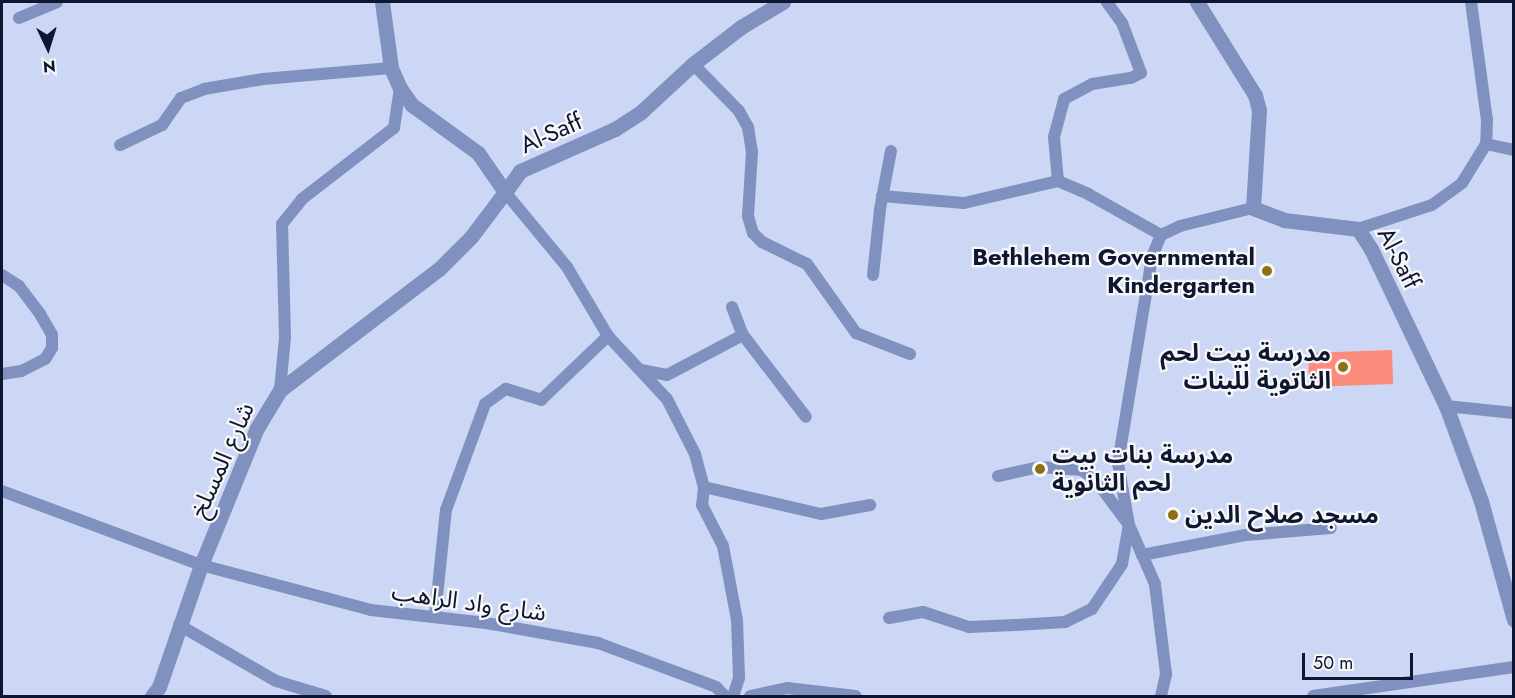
<!DOCTYPE html>
<html>
<head>
<meta charset="utf-8">
<style>
	body { margin:0 }
	#map { position:relative; width:1515px; height:698px; overflow:hidden; background:#ccd7f5; font-family:Jost,"Noto Sans Arabic",sans-serif }
	div>[style] { position:absolute }
	.green>* { inset:0; background:#fb8c7c; transform-origin:0 0 }
	.minor>* { height:12px; margin:-6px; padding:0 6px; transform-origin:6px; border-radius:6px; background:#8091c0 }
	.tertiary>* { height:15px; margin:-7.5px; padding:0 7.5px; transform-origin:7.5px; border-radius:7.5px; background:#8091c0 }
	.dots>* { width:16px; height:16px; translate:-50% -50%; box-sizing:border-box; border:3px solid #f8f8f8; border-radius:50% }
	span { translate:-50% -50%; white-space:nowrap; text-align:center; line-height:1.15; -webkit-text-stroke:4.5px #f8f8f8; paint-order:stroke }
	.street-label { font-size:24px; color:#0f1631 }
	.poi-label { font-size:24px; color:#0f1631; font-weight:700 }
	.right { translate:-100% -50%; text-align:right }
	.left { translate:0 -50%; text-align:left }
	.frame { position:absolute; inset:0; border:3px solid #0f1631; pointer-events:none }
	.north { position:absolute; left:18px; top:18px; width:60px; height:60px; -webkit-text-stroke:4px #f8f8f8; paint-order:stroke; rotate:176deg; font-size:16px; font-weight:700; line-height:24px; text-align:center; color:#0f1631 }
	.north::after { content:''; display:block; margin:auto; width:21px; height:27px; background:#0f1631; clip-path:polygon(50% 0,100% 100%,50% 72%,0 100%) }
	.scale { position:absolute; left:1302px; top:653px; width:111px; height:27px; box-sizing:border-box; border:3px solid #0f1631; border-top:0; padding-left:8px; font-size:18px; line-height:21px; white-space:nowrap; color:#0f1631; -webkit-text-stroke:4px #f8f8f8; paint-order:stroke }
</style>
</head>
<body>
<div id="map">
	<div class="green">
		<i style="left:1392px;top:350px;width:34px;height:84px;rotate:88deg"></i>
	</div>
	<div class="minor">
		<i style="left:1471px;top:2px;width:119px;rotate:82.3deg"></i>
		<i style="left:1487px;top:120px;width:24px;rotate:92deg"></i>
		<i style="left:19px;top:18px;width:41px;rotate:-22.8deg"></i>
		<i style="left:693px;top:64px;width:66px;rotate:45.6deg"></i>
		<i style="left:739px;top:111px;width:18px;rotate:61deg"></i>
		<i style="left:748px;top:127px;width:25px;rotate:81deg"></i>
		<i style="left:752px;top:152px;width:64px;rotate:93.6deg"></i>
		<i style="left:748px;top:216px;width:18px;rotate:74deg"></i>
		<i style="left:753px;top:233px;width:13px;rotate:45deg"></i>
		<i style="left:762px;top:242px;width:50px;rotate:26.1deg"></i>
		<i style="left:807px;top:264px;width:85px;rotate:54.6deg"></i>
		<i style="left:856px;top:333px;width:58px;rotate:21.3deg"></i>
		<i style="left:120px;top:145px;width:47px;rotate:-25.5deg"></i>
		<i style="left:162px;top:125px;width:33px;rotate:-55deg"></i>
		<i style="left:181px;top:98px;width:25px;rotate:-21deg"></i>
		<i style="left:204px;top:89px;width:60px;rotate:-9.6deg"></i>
		<i style="left:263px;top:79px;width:128px;rotate:-4.9deg"></i>
		<i style="left:1058px;top:181px;width:44px;rotate:-95.2deg"></i>
		<i style="left:1054px;top:137px;width:39px;rotate:-75deg"></i>
		<i style="left:1064px;top:99px;width:32px;rotate:-28deg"></i>
		<i style="left:1092px;top:84px;width:39px;rotate:-9deg"></i>
		<i style="left:1131px;top:78px;width:11px;rotate:-27deg"></i>
		<i style="left:1141px;top:73px;width:53px;rotate:-110.8deg"></i>
		<i style="left:1122px;top:23px;width:26px;rotate:-126deg"></i>
		<i style="left:505px;top:192px;width:97px;rotate:50.4deg"></i>
		<i style="left:567px;top:267px;width:80px;rotate:59.3deg"></i>
		<i style="left:608px;top:336px;width:86px;rotate:46.9deg"></i>
		<i style="left:667px;top:399px;width:62px;rotate:63deg"></i>
		<i style="left:695px;top:454px;width:34px;rotate:75deg"></i>
		<i style="left:704px;top:487px;width:18px;rotate:96deg"></i>
		<i style="left:702px;top:505px;width:46px;rotate:62.9deg"></i>
		<i style="left:723px;top:546px;width:75px;rotate:79.3deg"></i>
		<i style="left:737px;top:620px;width:58px;rotate:88deg"></i>
		<i style="left:739px;top:678px;width:19px;rotate:108deg"></i>
		<i style="left:882px;top:196px;width:82px;rotate:4.9deg"></i>
		<i style="left:964px;top:203px;width:97px;rotate:-13.2deg"></i>
		<i style="left:1058px;top:181px;width:33px;rotate:23deg"></i>
		<i style="left:1088px;top:194px;width:84px;rotate:29.3deg"></i>
		<i style="left:1358px;top:229px;width:78px;rotate:-18deg"></i>
		<i style="left:1432px;top:205px;width:37px;rotate:-36deg"></i>
		<i style="left:1462px;top:183px;width:46px;rotate:-58.4deg"></i>
		<i style="left:1486px;top:144px;width:29px;rotate:12deg"></i>
		<i style="left:2px;top:275px;width:20px;rotate:33deg"></i>
		<i style="left:19px;top:286px;width:35px;rotate:53deg"></i>
		<i style="left:40px;top:314px;width:24px;rotate:60deg"></i>
		<i style="left:52px;top:335px;width:13px;rotate:90deg"></i>
		<i style="left:52px;top:348px;width:13px;rotate:122deg"></i>
		<i style="left:45px;top:359px;width:27px;rotate:153deg"></i>
		<i style="left:21px;top:371px;width:19px;rotate:171deg"></i>
		<i style="left:873px;top:275px;width:66px;rotate:-83.9deg"></i>
		<i style="left:880px;top:209px;width:59px;rotate:-79.3deg"></i>
		<i style="left:732px;top:307px;width:30px;rotate:69deg"></i>
		<i style="left:743px;top:335px;width:103px;rotate:52.5deg"></i>
		<i style="left:641px;top:370px;width:26px;rotate:11deg"></i>
		<i style="left:667px;top:375px;width:86px;rotate:-27.8deg"></i>
		<i style="left:280px;top:390px;width:53px;rotate:-84.6deg"></i>
		<i style="left:285px;top:337px;width:113px;rotate:-91.5deg"></i>
		<i style="left:282px;top:224px;width:32px;rotate:-51deg"></i>
		<i style="left:302px;top:199px;width:116px;rotate:-37.7deg"></i>
		<i style="left:394px;top:128px;width:40px;rotate:-81.5deg"></i>
		<i style="left:1446px;top:406px;width:68px;rotate:5.9deg"></i>
		<i style="left:704px;top:487px;width:120px;rotate:13deg"></i>
		<i style="left:821px;top:514px;width:50px;rotate:-10.4deg"></i>
		<i style="left:2px;top:491px;width:212px;rotate:20.4deg"></i>
		<i style="left:201px;top:565px;width:176px;rotate:14.8deg"></i>
		<i style="left:371px;top:610px;width:116px;rotate:6.4deg"></i>
		<i style="left:486px;top:623px;width:114px;rotate:10.1deg"></i>
		<i style="left:598px;top:643px;width:126px;rotate:20.4deg"></i>
		<i style="left:716px;top:687px;width:13px;rotate:45deg"></i>
		<i style="left:1142px;top:555px;width:106px;rotate:-10.9deg"></i>
		<i style="left:1246px;top:535px;width:85px;rotate:-4.7deg"></i>
		<i style="left:435px;top:616px;width:107px;rotate:-84.1deg"></i>
		<i style="left:446px;top:510px;width:113px;rotate:-69.8deg"></i>
		<i style="left:485px;top:404px;width:26px;rotate:-36deg"></i>
		<i style="left:506px;top:389px;width:37px;rotate:17deg"></i>
		<i style="left:541px;top:400px;width:93px;rotate:-43.7deg"></i>
		<i style="left:889px;top:618px;width:35px;rotate:-10deg"></i>
		<i style="left:923px;top:612px;width:48px;rotate:18.1deg"></i>
		<i style="left:969px;top:627px;width:46px;rotate:-2.5deg"></i>
		<i style="left:1015px;top:625px;width:50px;rotate:-3.4deg"></i>
		<i style="left:1065px;top:622px;width:30px;rotate:-26deg"></i>
		<i style="left:1092px;top:609px;width:54px;rotate:-56.3deg"></i>
		<i style="left:1122px;top:564px;width:40px;rotate:-80deg"></i>
		<i style="left:1129px;top:525px;width:54px;rotate:-126.7deg"></i>
		<i style="left:1097px;top:482px;width:19px;rotate:-141deg"></i>
		<i style="left:1082px;top:470px;width:43px;rotate:-176deg"></i>
		<i style="left:1039px;top:467px;width:42px;rotate:167.6deg"></i>
		<i style="left:179px;top:625px;width:112px;rotate:30deg"></i>
		<i style="left:276px;top:681px;width:52px;rotate:16.7deg"></i>
		<i style="left:750px;top:696px;width:38px;rotate:-12deg"></i>
		<i style="left:787px;top:688px;width:69px;rotate:6.6deg"></i>
		<i style="left:1161px;top:696px;width:23px;rotate:-77deg"></i>
		<i style="left:1166px;top:674px;width:91px;rotate:-97deg"></i>
		<i style="left:1155px;top:584px;width:64px;rotate:-113.8deg"></i>
		<i style="left:1129px;top:525px;width:63px;rotate:-100.1deg"></i>
		<i style="left:1118px;top:463px;width:209px;rotate:-80.6deg"></i>
		<i style="left:1152px;top:257px;width:24px;rotate:-68deg"></i>
		<i style="left:1161px;top:235px;width:21px;rotate:-25deg"></i>
		<i style="left:1180px;top:226px;width:75px;rotate:-13.9deg"></i>
		<i style="left:1313px;top:696px;width:203px;rotate:-8.2deg"></i>
	</div>
	<div class="tertiary">
		<i style="left:382px;top:2px;width:67px;rotate:82.2deg"></i>
		<i style="left:391px;top:68px;width:22px;rotate:66deg"></i>
		<i style="left:400px;top:88px;width:21px;rotate:55deg"></i>
		<i style="left:412px;top:105px;width:82px;rotate:36deg"></i>
		<i style="left:478px;top:153px;width:47px;rotate:55.3deg"></i>
		<i style="left:505px;top:192px;width:26px;rotate:-54deg"></i>
		<i style="left:520px;top:171px;width:104px;rotate:-23.9deg"></i>
		<i style="left:615px;top:129px;width:31px;rotate:-33deg"></i>
		<i style="left:641px;top:112px;width:71px;rotate:-42.7deg"></i>
		<i style="left:693px;top:64px;width:61px;rotate:-37.6deg"></i>
		<i style="left:741px;top:27px;width:49px;rotate:-30.8deg"></i>
		<i style="left:1197px;top:2px;width:110px;rotate:58.1deg"></i>
		<i style="left:1255px;top:95px;width:16px;rotate:75deg"></i>
		<i style="left:1259px;top:110px;width:98px;rotate:93.5deg"></i>
		<i style="left:1253px;top:208px;width:33px;rotate:21deg"></i>
		<i style="left:1284px;top:220px;width:75px;rotate:6.9deg"></i>
		<i style="left:1358px;top:229px;width:24px;rotate:57deg"></i>
		<i style="left:1371px;top:249px;width:174px;rotate:64.5deg"></i>
		<i style="left:1446px;top:406px;width:101px;rotate:69.8deg"></i>
		<i style="left:1481px;top:501px;width:123px;rotate:74.5deg"></i>
		<i style="left:152px;top:696px;width:11px;rotate:-52deg"></i>
		<i style="left:159px;top:687px;width:129px;rotate:-71deg"></i>
		<i style="left:201px;top:565px;width:148px;rotate:-67.8deg"></i>
		<i style="left:257px;top:428px;width:44px;rotate:-58.8deg"></i>
		<i style="left:280px;top:390px;width:200px;rotate:-37.3deg"></i>
		<i style="left:439px;top:269px;width:45px;rotate:-45deg"></i>
		<i style="left:471px;top:237px;width:56px;rotate:-52.9deg"></i>
	</div>
	<div class="dots">
		<i style="left:1267px;top:271px;background:#8d7014"></i>
		<i style="left:1343px;top:367px;background:#8d7014"></i>
		<i style="left:1040px;top:469px;background:#8d7014"></i>
		<i style="left:1173px;top:515px;background:#8d7014"></i>
	</div>
	<div class="street-label">
		<span style="left:551px;top:133px;rotate:-24deg">Al-Saff</span>
		<span style="left:1399px;top:258px;rotate:63deg">Al-Saff</span>
		<span style="left:222px;top:460px;rotate:-66deg">شارع المسلخ</span>
		<span style="left:469px;top:602px;rotate:8deg">شارع واد الراهب</span>
	</div>
	<div class="poi-label">
		<span class="right" style="left:1255px;top:271px">Bethlehem Governmental<br>Kindergarten</span>
		<span class="right" style="left:1331px;top:367px">مدرسة بيت لحم<br>الثاتوية للبنات</span>
		<span class="left" style="left:1052px;top:469px">مدرسة بنات بيت<br>لحم الثانوية</span>
		<span class="left" style="left:1185px;top:515px">مسجد صلاح الدين</span>
	</div>
	<div class="frame"></div>
	<div class="north">N</div>
	<div class="scale">50 m</div>
</div>
</body>
</html>
